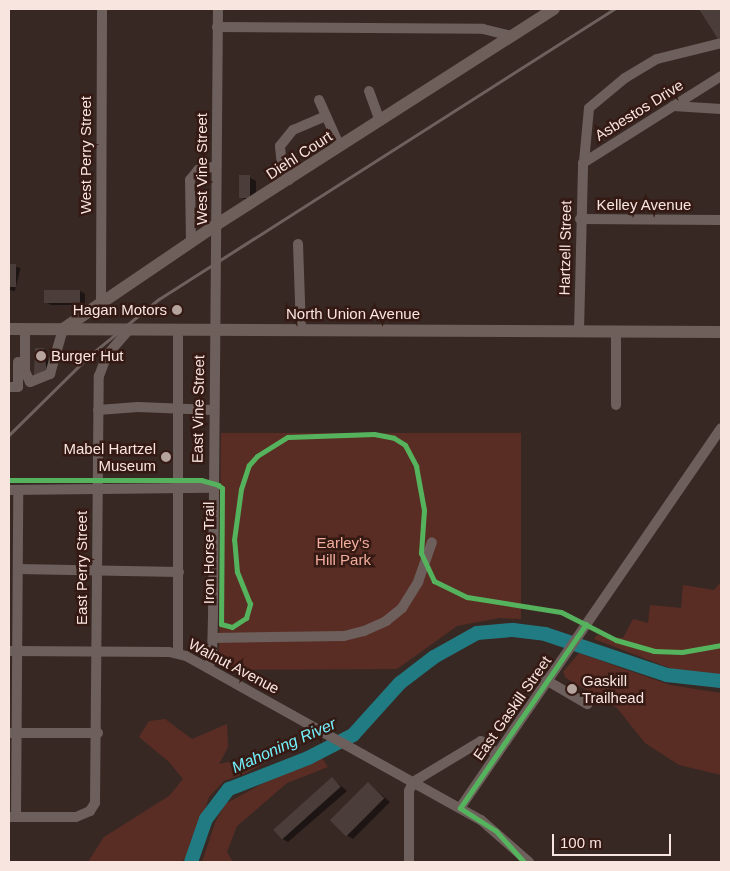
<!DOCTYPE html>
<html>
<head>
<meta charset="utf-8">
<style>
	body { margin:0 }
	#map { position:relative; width:730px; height:871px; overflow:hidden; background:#382824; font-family:Arial,sans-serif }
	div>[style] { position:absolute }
	.green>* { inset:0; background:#5a2d24 }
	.shadow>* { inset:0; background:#0007; transform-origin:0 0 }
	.river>* { height:14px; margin:-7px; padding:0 7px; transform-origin:7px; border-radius:7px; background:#207b83 }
	.building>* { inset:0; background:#4b3d3a; transform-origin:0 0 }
	.minor>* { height:10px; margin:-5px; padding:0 5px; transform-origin:5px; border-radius:5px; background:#6d5f5c }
	.major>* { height:12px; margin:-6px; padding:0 6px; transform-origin:6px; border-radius:6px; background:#6f5f5b }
	.rail>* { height:2.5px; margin:-1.25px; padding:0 1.25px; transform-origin:1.25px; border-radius:1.25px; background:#6e605d }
	.cycleway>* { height:5px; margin:-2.5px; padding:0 2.5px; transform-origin:2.5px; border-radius:2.5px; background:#56b35d }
	.dots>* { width:14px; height:14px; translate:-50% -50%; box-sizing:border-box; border:2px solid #351913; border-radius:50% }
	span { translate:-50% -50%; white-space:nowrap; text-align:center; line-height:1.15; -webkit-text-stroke:5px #351913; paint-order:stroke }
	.street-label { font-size:15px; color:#f9e5e0 }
	.poi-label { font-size:15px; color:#f9e5e0 }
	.right { translate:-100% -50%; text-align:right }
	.left { translate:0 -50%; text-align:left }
	.park-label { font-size:15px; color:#f2ad9e }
	.water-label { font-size:16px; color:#74f0fc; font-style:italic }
	.frame { position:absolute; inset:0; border:10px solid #f9e5e0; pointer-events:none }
	.scale { position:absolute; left:552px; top:834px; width:119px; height:22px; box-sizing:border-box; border:2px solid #f9e5e0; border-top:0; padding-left:6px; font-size:15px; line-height:18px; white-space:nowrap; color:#f9e5e0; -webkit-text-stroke:4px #351913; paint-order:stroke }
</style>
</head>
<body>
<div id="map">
	<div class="green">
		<i style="clip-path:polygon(221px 433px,521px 433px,521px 619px,499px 618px,457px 626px,397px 669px,224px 670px,219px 662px)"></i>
		<i style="clip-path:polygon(721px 582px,721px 677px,680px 672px,594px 639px,597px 635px,623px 638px,633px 619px,648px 623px,650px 605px,681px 608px,683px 585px,714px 590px)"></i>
		<i style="clip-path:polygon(579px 653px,670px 685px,721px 693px,721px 775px,679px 765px,645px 743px,617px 708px,566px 678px,563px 672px)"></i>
		<i style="clip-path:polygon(165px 719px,192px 739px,227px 724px,228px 747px,219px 764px,257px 756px,292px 738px,302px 743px,244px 774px,224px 781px,209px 797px,193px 846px,182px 862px,88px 862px,104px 837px,169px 796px,183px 779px,169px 762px,139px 737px,149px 721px)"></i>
		<i style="clip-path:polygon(322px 758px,328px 767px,287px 783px,237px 826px,227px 852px,233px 862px,202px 862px,215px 823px,225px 804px,284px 772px)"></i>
	</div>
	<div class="shadow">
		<i style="clip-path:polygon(701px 9px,721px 9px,721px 40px,719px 38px)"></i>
		<i style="clip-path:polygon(249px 177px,256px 181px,256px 201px,241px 198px)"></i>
		<i style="left:9px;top:265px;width:12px;height:24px;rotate:14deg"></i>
		<i style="clip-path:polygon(80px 291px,85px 294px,85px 305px,51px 305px,46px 302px)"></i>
		<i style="clip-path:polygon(44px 349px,47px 351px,50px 376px,39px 375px)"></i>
		<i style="clip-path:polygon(332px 778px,347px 791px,288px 842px,281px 838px)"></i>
		<i style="clip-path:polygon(369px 784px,390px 802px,353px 839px,346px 835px)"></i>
	</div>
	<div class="river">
		<i style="left:191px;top:862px;width:46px;rotate:-70.8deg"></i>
		<i style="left:206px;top:819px;width:38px;rotate:-53deg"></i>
		<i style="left:229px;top:789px;width:85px;rotate:-21.4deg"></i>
		<i style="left:308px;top:758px;width:51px;rotate:-27.1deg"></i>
		<i style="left:353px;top:735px;width:70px;rotate:-47.9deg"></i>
		<i style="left:400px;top:683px;width:43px;rotate:-37.4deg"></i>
		<i style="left:434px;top:657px;width:49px;rotate:-29.2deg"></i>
		<i style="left:477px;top:633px;width:36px;rotate:-5deg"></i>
		<i style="left:513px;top:630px;width:32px;rotate:7deg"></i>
		<i style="left:545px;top:634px;width:129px;rotate:18.6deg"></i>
		<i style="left:667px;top:675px;width:54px;rotate:6.3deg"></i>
	</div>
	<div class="building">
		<i style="clip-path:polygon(699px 9px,721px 9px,721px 37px,718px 39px)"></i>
		<i style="left:239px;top:175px;width:11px;height:23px"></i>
		<i style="left:9px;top:264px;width:7px;height:23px"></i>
		<i style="left:44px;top:290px;width:36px;height:13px"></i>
		<i style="clip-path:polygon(35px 348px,44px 348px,47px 375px,34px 374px)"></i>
		<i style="left:332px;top:777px;width:13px;height:79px;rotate:48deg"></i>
		<i style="left:368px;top:782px;width:23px;height:54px;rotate:45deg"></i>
	</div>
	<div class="minor">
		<i style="left:217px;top:27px;width:266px;rotate:0.4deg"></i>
		<i style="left:483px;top:29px;width:29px;rotate:14deg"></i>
		<i style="left:369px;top:91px;width:32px;rotate:70deg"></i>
		<i style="left:319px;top:100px;width:51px;rotate:65.9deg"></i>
		<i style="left:673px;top:106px;width:48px;rotate:3.6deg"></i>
		<i style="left:584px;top:162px;width:54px;rotate:-84.7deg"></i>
		<i style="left:589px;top:108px;width:47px;rotate:-39.8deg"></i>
		<i style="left:625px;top:78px;width:37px;rotate:-31deg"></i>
		<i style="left:657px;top:59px;width:66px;rotate:-14deg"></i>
		<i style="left:289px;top:180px;width:16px;rotate:-117deg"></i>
		<i style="left:282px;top:166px;width:20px;rotate:-96deg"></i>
		<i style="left:280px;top:146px;width:21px;rotate:-51deg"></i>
		<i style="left:293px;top:130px;width:36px;rotate:-23deg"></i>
		<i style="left:580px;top:219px;width:141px;rotate:0.4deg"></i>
		<i style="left:191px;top:242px;width:62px;rotate:-90.9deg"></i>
		<i style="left:190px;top:180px;width:13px;rotate:-51deg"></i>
		<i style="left:198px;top:170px;width:19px;rotate:-12deg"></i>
		<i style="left:298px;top:244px;width:86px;rotate:88deg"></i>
		<i style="left:101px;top:302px;width:293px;rotate:-89.8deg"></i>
		<i style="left:25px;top:329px;width:42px;rotate:90deg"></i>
		<i style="left:25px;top:371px;width:12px;rotate:66deg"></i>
		<i style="left:30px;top:382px;width:22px;rotate:-22deg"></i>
		<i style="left:50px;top:374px;width:47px;rotate:-73.9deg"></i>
		<i style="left:178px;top:330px;width:323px;rotate:90deg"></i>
		<i style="left:579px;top:331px;width:168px;rotate:-88.6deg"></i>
		<i style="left:583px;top:163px;width:163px;rotate:-32.2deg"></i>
		<i style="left:616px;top:332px;width:73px;rotate:90deg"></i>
		<i style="left:9px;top:387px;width:9px"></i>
		<i style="left:18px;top:387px;width:25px;rotate:-90deg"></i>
		<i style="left:98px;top:410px;width:40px;rotate:-4.3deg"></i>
		<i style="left:138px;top:407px;width:75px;rotate:2.3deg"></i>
		<i style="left:9px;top:490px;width:203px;rotate:-0.6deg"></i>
		<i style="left:18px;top:569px;width:161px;rotate:1.1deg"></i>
		<i style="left:213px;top:638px;width:131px;rotate:-0.9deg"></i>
		<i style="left:344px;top:636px;width:21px;rotate:-14deg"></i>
		<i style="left:364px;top:631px;width:24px;rotate:-24deg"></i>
		<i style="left:386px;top:621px;width:21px;rotate:-39deg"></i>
		<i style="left:402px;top:608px;width:31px;rotate:-58deg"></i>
		<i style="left:418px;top:582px;width:42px;rotate:-70.7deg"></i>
		<i style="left:9px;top:651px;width:160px;rotate:0.4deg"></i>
		<i style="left:169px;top:652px;width:17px;rotate:13deg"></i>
		<i style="left:186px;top:656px;width:338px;rotate:29.1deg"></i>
		<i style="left:481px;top:820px;width:64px;rotate:41.2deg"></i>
		<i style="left:208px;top:668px;width:12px;rotate:-70deg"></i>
		<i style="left:212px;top:657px;width:42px;rotate:-88.6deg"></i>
		<i style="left:213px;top:615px;width:606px;rotate:-89.53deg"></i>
		<i style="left:546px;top:680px;width:48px;rotate:30.3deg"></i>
		<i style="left:9px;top:733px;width:89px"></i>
		<i style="left:460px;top:808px;width:461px;rotate:-55.5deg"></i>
		<i style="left:9px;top:817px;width:67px"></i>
		<i style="left:76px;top:817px;width:15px;rotate:-23deg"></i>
		<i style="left:90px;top:811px;width:9px;rotate:-58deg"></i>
		<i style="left:95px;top:803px;width:427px;rotate:-89.5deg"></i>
		<i style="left:99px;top:376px;width:22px;rotate:-69deg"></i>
		<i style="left:107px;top:355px;width:35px;rotate:-49deg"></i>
		<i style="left:16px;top:817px;width:327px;rotate:-89.6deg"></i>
		<i style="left:409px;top:862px;width:71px;rotate:-90deg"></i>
		<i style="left:409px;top:791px;width:10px;rotate:-66deg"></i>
		<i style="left:413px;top:782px;width:79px;rotate:-31.1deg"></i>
		<i style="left:481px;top:741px;width:8px;rotate:23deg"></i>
		<i style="left:488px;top:744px;width:12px;rotate:55deg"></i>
	</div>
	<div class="major">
		<i style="left:9px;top:329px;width:712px;rotate:0.24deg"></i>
		<i style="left:63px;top:329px;width:185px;rotate:-34.2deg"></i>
		<i style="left:216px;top:225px;width:401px;rotate:-32.6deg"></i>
	</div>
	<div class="rail">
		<i style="left:9px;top:435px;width:112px;rotate:-44.6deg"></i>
		<i style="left:89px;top:356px;width:90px;rotate:-39.2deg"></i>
		<i style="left:159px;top:299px;width:540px;rotate:-32.51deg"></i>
	</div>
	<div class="cycleway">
		<i style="left:9px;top:480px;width:192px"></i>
		<i style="left:201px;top:480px;width:18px;rotate:16deg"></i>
		<i style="left:218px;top:485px;width:5px;rotate:37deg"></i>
		<i style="left:222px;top:488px;width:136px;rotate:90.4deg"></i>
		<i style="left:221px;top:624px;width:11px;rotate:15deg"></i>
		<i style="left:232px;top:627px;width:17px;rotate:-33deg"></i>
		<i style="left:246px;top:618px;width:15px;rotate:-74deg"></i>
		<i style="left:250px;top:604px;width:35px;rotate:-112deg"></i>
		<i style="left:237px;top:572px;width:32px;rotate:-95deg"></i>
		<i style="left:234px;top:540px;width:51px;rotate:-82.2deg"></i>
		<i style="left:241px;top:489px;width:25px;rotate:-72deg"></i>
		<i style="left:249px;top:465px;width:12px;rotate:-48deg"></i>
		<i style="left:257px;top:456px;width:36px;rotate:-32deg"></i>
		<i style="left:288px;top:437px;width:86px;rotate:-2deg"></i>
		<i style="left:374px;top:434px;width:20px;rotate:11deg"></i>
		<i style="left:394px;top:438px;width:13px;rotate:32deg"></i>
		<i style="left:405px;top:445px;width:24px;rotate:62deg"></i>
		<i style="left:416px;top:466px;width:45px;rotate:79.7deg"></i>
		<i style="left:424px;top:510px;width:43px;rotate:94deg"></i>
		<i style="left:421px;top:553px;width:31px;rotate:65deg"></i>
		<i style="left:434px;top:581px;width:37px;rotate:26deg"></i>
		<i style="left:467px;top:597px;width:95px;rotate:9.1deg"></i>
		<i style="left:561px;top:612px;width:62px;rotate:27deg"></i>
		<i style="left:616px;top:640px;width:40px;rotate:16deg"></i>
		<i style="left:654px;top:651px;width:28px;rotate:2deg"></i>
		<i style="left:682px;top:652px;width:40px;rotate:-10deg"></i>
		<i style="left:524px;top:862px;width:42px;rotate:-132.1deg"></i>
		<i style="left:496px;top:831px;width:43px;rotate:-147.4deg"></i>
		<i style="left:460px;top:808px;width:223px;rotate:-55.6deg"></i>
	</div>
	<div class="dots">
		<i style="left:177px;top:310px;background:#b5a39e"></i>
		<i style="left:41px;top:356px;background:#b5a39e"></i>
		<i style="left:166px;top:457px;background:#b5a39e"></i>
		<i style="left:572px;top:689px;background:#b5a39e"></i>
	</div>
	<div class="street-label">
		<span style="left:639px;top:110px;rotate:-32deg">Asbestos Drive</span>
		<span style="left:86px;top:155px;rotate:-90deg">West Perry Street</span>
		<span style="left:299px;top:155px;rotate:-33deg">Diehl Court</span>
		<span style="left:202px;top:169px;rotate:-90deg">West Vine Street</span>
		<span style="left:644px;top:205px">Kelley Avenue</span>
		<span style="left:565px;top:248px;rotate:-89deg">Hartzell Street</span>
		<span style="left:353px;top:314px">North Union Avenue</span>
		<span style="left:198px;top:409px;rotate:-89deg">East Vine Street</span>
		<span style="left:209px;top:553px;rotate:-90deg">Iron Horse Trail</span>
		<span style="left:82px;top:568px;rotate:-90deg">East Perry Street</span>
		<span style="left:234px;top:666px;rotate:28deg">Walnut Avenue</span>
		<span style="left:512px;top:708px;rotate:-55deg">East Gaskill Street</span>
	</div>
	<div class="poi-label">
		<span class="right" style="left:167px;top:310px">Hagan Motors</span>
		<span class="left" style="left:51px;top:356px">Burger Hut</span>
		<span class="right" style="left:156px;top:457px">Mabel Hartzel<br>Museum</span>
		<span class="left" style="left:582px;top:689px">Gaskill<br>Trailhead</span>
	</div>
	<div class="park-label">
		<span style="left:343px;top:551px">Earley's<br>Hill Park</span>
	</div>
	<div class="water-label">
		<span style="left:284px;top:746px;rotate:-24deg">Mahoning River</span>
	</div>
	<div class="frame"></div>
	<div class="scale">100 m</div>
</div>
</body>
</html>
